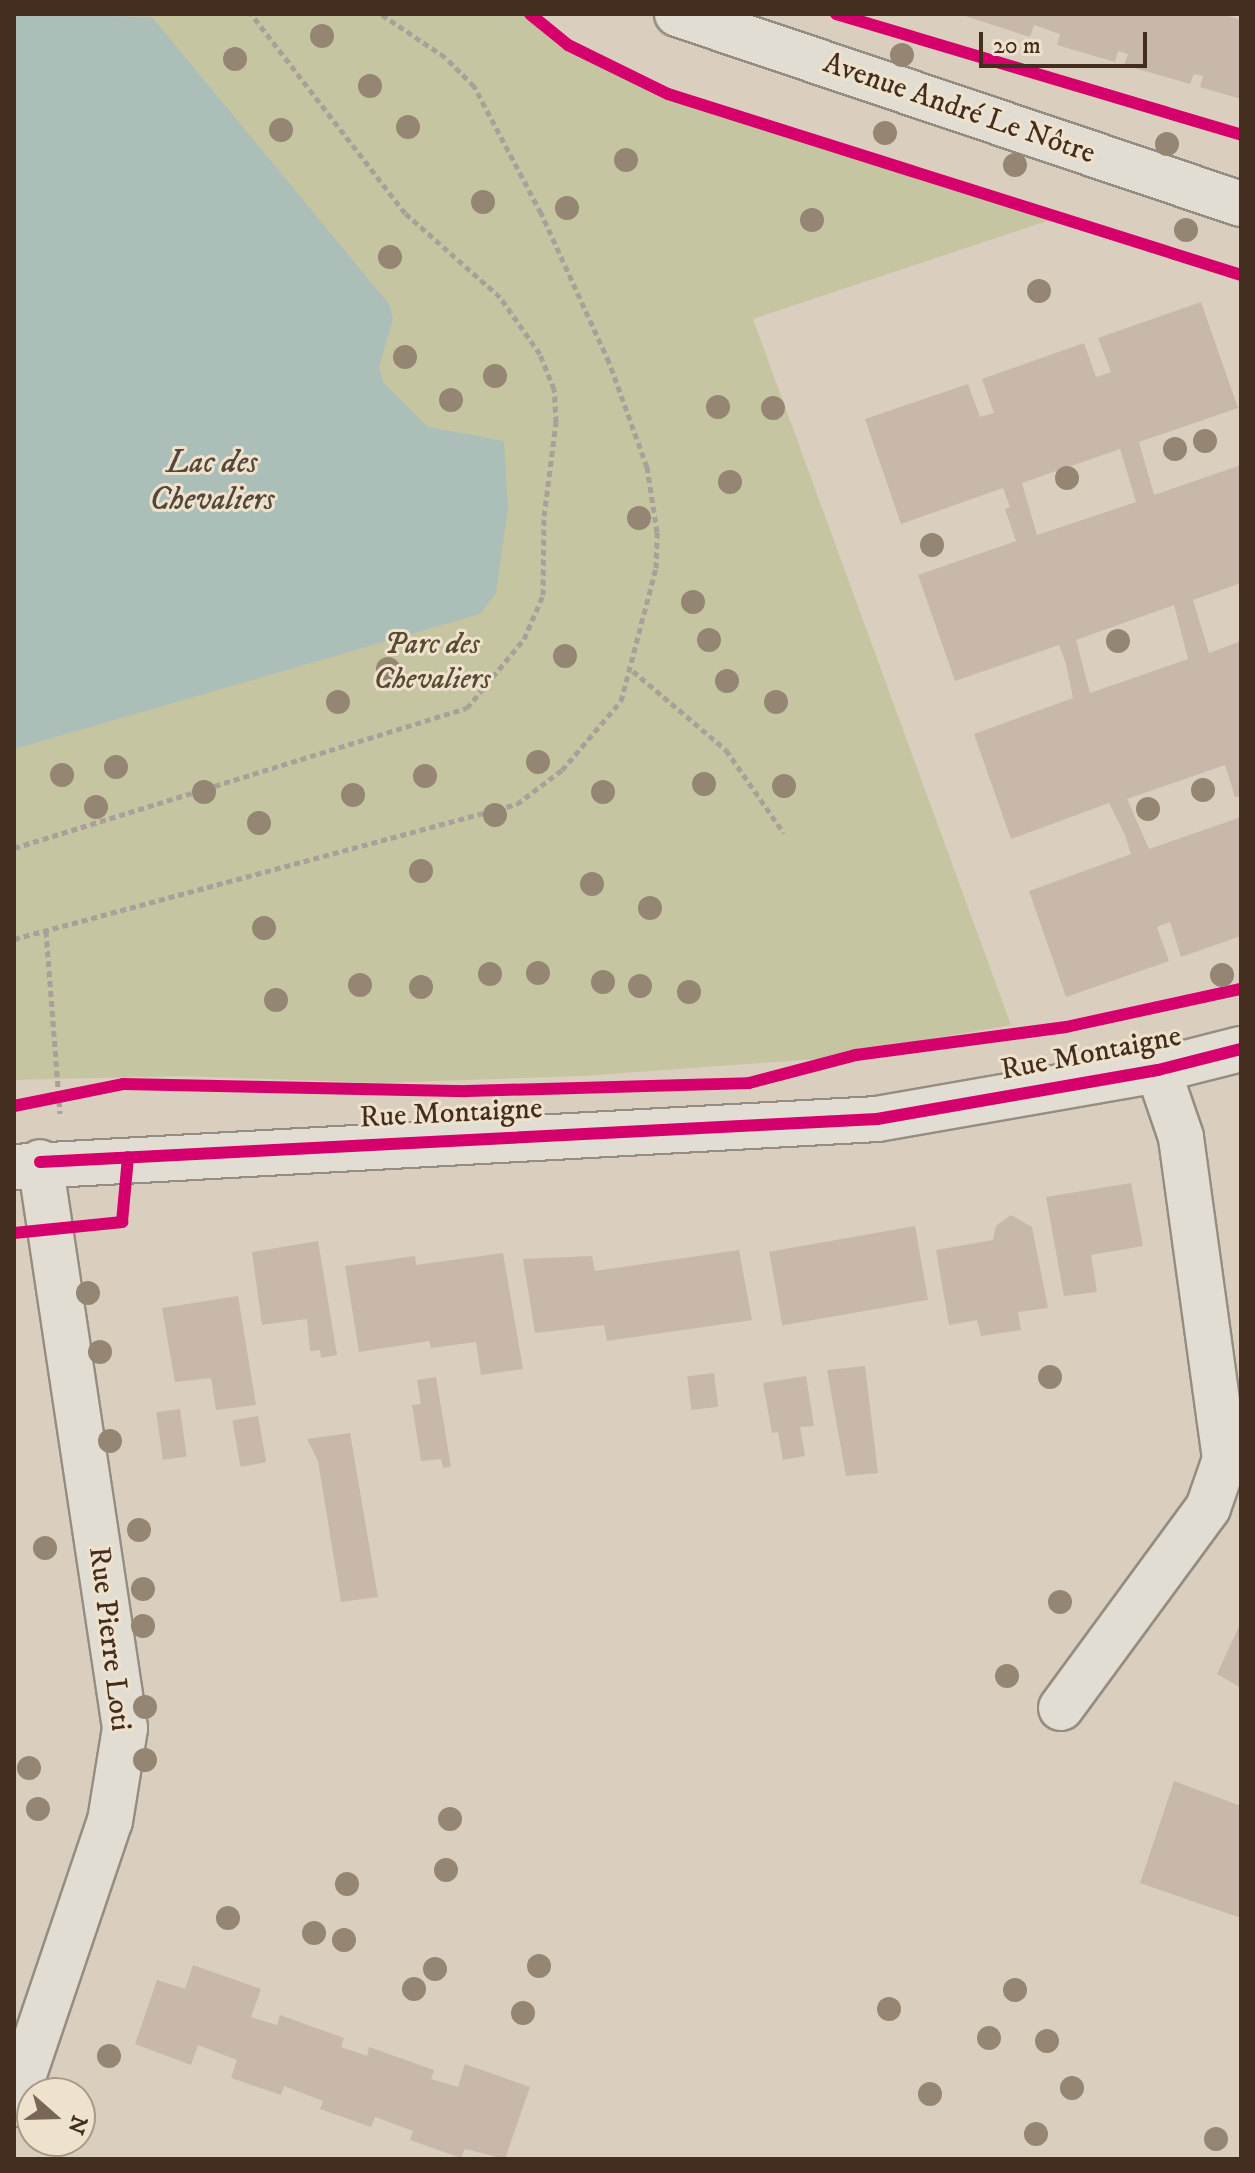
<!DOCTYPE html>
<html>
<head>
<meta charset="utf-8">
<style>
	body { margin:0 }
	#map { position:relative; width:1255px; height:2173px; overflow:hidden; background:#dacfbe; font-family:"IM FELL DW Pica",serif }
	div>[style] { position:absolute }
	.green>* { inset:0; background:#c6c5a2 }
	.water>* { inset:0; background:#acbeb8 }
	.building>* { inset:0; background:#c8b7ab; transform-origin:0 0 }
	.path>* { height:5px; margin-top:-2.5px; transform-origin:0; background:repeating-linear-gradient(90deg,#a8a199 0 6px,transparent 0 10px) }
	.roads { filter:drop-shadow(2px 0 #968d82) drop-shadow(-2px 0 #968d82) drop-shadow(0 2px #968d82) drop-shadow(0 -2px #968d82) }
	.minor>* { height:44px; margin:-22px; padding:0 22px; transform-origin:22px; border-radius:22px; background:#e2ddd3 }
	.cycleway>* { height:12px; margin:-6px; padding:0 6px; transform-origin:6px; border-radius:6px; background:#d6006c }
	.trees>* { width:24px; height:24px; margin:-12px; border-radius:50%; background:#948673 }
	span { translate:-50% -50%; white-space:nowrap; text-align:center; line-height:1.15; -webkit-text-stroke:6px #efe2cc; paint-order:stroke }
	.street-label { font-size:30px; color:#432d1f }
	.park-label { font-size:30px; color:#5a4a35; font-style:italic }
	.water-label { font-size:32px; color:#54483d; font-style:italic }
	.frame { position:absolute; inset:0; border:16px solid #432d1f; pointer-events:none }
	.north { position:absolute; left:16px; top:2077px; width:80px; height:80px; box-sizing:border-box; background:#efe2cc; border:2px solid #aa9a87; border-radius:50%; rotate:110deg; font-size:22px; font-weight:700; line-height:32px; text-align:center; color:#432d1f }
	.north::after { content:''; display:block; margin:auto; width:28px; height:36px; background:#786657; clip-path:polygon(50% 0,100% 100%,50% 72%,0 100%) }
	.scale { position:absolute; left:979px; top:32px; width:168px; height:36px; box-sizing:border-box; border:4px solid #432d1f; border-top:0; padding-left:10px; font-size:24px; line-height:28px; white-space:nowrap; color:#432d1f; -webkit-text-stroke:6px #efe2cc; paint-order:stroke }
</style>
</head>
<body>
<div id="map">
	<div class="green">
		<i style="clip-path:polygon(14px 14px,522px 14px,616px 67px,736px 120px,1053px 219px,753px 319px,1011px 1025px,817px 1059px,583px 1076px,381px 1083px,180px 1076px,14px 1080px)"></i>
	</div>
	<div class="water">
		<i style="clip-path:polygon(14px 14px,152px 17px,389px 304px,393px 319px,379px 367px,383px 382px,428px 427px,504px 441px,508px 508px,496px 593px,480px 614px,14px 749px)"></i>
	</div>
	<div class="building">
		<i style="clip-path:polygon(959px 14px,1222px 14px,1241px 20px,1241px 99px,1200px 87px,1203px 76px,1194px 74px,1190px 84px,1124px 65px,1128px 54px,1118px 51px,1115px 62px,1057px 45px,1060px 34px,1034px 25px,1030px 37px)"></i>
		<i style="clip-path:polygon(evenodd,1201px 302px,1238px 408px,1139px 442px,1154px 495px,1241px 465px,1241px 583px,1193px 600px,1209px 653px,1241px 641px,1241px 796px,1235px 797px,1225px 765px,1127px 799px,1149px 849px,1241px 817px,1241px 936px,1181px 957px,1170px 922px,1157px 927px,1169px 961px,1066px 997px,1029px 891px,1131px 854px,1125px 835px,1109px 803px,1011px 839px,974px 734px,1073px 698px,1066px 664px,1059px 645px,955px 681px,918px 575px,1016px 541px,1005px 509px,1010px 507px,1003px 488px,901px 524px,865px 419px,968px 384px,980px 417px,994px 413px,982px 379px,1084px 343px,1096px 377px,1111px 372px,1098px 338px,1201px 302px,1120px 449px,1136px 502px,1037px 535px,1022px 483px,1120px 449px,1201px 302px,1174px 605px,1188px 659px,1090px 693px,1076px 640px,1174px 605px)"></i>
		<i style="clip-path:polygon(1131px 1183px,1143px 1246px,1091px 1255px,1097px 1292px,1064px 1296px,1046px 1197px)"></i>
		<i style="clip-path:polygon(1011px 1215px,1032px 1227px,1048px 1308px,1018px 1312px,1021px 1330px,981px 1336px,977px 1320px,949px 1325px,936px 1250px,993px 1240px,996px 1226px)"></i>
		<i style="left:915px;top:1226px;width:75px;height:148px;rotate:80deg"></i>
		<i style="clip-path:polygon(318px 1241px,337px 1355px,321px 1358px,320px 1350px,310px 1351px,307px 1319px,262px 1325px,252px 1252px)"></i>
		<i style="clip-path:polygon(739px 1250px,752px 1320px,607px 1341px,604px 1325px,535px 1333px,523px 1259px,592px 1256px,595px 1271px)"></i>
		<i style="clip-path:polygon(503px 1253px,523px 1369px,481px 1375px,476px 1342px,431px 1348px,429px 1341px,359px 1352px,345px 1266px,415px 1256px,416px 1265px)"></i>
		<i style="clip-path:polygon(238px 1296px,256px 1405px,216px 1410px,211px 1378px,175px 1382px,162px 1308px)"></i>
		<i style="clip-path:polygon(865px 1366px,878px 1473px,846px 1476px,827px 1370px)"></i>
		<i style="left:714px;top:1373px;width:34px;height:27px;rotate:83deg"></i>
		<i style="clip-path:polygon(806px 1376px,814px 1426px,800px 1427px,805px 1456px,783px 1460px,778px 1432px,772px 1433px,763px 1383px)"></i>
		<i style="clip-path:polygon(436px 1377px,451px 1467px,443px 1468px,441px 1459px,421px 1461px,412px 1405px,421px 1404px,417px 1380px)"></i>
		<i style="left:180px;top:1409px;width:48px;height:24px;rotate:82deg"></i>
		<i style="left:258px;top:1416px;width:47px;height:26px;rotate:80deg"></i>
		<i style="clip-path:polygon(350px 1433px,378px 1597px,341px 1602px,318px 1461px,307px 1439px)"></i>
		<i style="clip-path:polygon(1241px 1622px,1241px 1688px,1217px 1674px)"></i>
		<i style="clip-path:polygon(1174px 1781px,1241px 1806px,1241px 1918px,1140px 1883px)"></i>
		<i style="clip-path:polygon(193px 1965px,261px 1989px,251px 2017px,277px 2025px,280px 2015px,344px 2038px,341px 2047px,367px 2056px,369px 2047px,434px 2070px,431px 2079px,458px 2087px,465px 2064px,530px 2087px,505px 2159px,465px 2149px,461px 2158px,410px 2140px,413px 2131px,375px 2117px,371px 2127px,320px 2109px,323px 2101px,284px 2086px,281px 2095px,231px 2078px,237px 2060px,198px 2045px,191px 2065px,135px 2044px,157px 1980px,185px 1989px)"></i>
	</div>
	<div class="path">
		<i style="left:633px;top:671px;width:122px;rotate:40.3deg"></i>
		<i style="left:726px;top:750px;width:101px;rotate:55.1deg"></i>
		<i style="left:14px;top:848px;width:474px;rotate:-17.2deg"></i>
		<i style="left:467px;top:708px;width:89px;rotate:-50.4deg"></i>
		<i style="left:524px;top:639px;width:48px;rotate:-66.6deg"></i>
		<i style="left:543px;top:595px;width:79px;rotate:-89.3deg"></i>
		<i style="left:544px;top:516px;width:95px;rotate:-82.7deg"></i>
		<i style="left:556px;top:422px;width:33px;rotate:-93deg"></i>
		<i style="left:554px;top:389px;width:38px;rotate:-112deg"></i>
		<i style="left:540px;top:354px;width:70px;rotate:-125.1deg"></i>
		<i style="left:500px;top:297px;width:127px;rotate:-138.5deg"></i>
		<i style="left:405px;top:213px;width:252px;rotate:-127.7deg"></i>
		<i style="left:46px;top:931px;width:183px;rotate:85.6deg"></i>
		<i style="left:14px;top:939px;width:521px;rotate:-15.02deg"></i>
		<i style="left:517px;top:804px;width:56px;rotate:-37.1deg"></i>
		<i style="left:562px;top:770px;width:91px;rotate:-49.5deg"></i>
		<i style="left:621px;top:701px;width:138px;rotate:-75.3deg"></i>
		<i style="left:656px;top:568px;width:36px;rotate:-88deg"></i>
		<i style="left:657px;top:532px;width:66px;rotate:-98.7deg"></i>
		<i style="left:647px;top:467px;width:112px;rotate:-109.9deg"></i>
		<i style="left:609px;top:362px;width:164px;rotate:-114.5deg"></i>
		<i style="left:541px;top:213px;width:144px;rotate:-117.8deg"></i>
		<i style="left:474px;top:86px;width:41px;rotate:-135deg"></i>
		<i style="left:445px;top:57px;width:77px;rotate:-146.1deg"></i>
	</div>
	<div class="roads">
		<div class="minor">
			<i style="left:677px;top:14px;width:595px;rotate:18.62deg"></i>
			<i style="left:14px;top:1167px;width:864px;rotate:-3.18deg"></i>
			<i style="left:877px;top:1119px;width:285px;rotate:-9.9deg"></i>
			<i style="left:1158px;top:1070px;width:86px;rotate:-14.2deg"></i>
			<i style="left:1061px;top:1708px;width:248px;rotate:-53.7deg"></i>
			<i style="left:1208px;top:1508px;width:52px;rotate:-70.9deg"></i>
			<i style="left:1225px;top:1459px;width:325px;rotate:-97.8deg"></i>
			<i style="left:1181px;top:1137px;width:71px;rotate:-108.9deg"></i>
			<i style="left:14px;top:2104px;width:299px;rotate:-71.3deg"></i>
			<i style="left:110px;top:1821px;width:94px;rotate:-80.8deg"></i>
			<i style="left:125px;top:1728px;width:572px;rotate:-98.54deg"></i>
		</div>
	</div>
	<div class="cycleway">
		<i style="left:530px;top:14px;width:49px;rotate:39.2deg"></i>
		<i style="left:568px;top:45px;width:111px;rotate:26.1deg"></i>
		<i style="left:668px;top:94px;width:601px;rotate:17.53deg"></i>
		<i style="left:836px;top:14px;width:423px;rotate:16.6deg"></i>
		<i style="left:14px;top:1106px;width:111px;rotate:-11.4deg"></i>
		<i style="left:123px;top:1084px;width:344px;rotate:1.2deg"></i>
		<i style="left:467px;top:1091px;width:282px;rotate:-1.6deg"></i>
		<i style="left:749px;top:1083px;width:111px;rotate:-14.7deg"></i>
		<i style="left:856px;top:1055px;width:212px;rotate:-7.6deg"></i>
		<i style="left:1066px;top:1027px;width:179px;rotate:-12.3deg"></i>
		<i style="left:40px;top:1162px;width:838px;rotate:-2.94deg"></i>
		<i style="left:877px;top:1119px;width:285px;rotate:-9.9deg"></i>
		<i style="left:1158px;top:1070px;width:86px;rotate:-14.2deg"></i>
		<i style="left:14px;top:1233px;width:109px;rotate:-5.8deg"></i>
		<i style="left:122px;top:1222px;width:65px;rotate:-84.7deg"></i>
	</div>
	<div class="trees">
		<i style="left:322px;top:36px"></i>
		<i style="left:902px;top:55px"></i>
		<i style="left:235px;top:59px"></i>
		<i style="left:370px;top:86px"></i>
		<i style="left:408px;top:127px"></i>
		<i style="left:281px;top:130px"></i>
		<i style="left:885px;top:133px"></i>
		<i style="left:1167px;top:144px"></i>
		<i style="left:626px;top:160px"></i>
		<i style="left:1015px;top:165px"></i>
		<i style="left:483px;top:202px"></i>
		<i style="left:567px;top:208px"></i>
		<i style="left:812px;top:220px"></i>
		<i style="left:1186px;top:230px"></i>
		<i style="left:390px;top:257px"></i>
		<i style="left:1039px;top:291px"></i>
		<i style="left:405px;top:357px"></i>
		<i style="left:495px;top:376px"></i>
		<i style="left:451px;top:400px"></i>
		<i style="left:718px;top:407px"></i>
		<i style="left:773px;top:408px"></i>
		<i style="left:1205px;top:441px"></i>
		<i style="left:1175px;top:449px"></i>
		<i style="left:1067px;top:478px"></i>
		<i style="left:730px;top:482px"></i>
		<i style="left:639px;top:518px"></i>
		<i style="left:932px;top:545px"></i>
		<i style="left:693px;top:602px"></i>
		<i style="left:709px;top:640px"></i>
		<i style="left:1118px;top:641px"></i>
		<i style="left:565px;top:656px"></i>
		<i style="left:388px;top:669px"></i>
		<i style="left:727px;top:681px"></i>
		<i style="left:338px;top:702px"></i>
		<i style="left:776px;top:702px"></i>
		<i style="left:538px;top:762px"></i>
		<i style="left:116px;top:767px"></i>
		<i style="left:62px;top:775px"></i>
		<i style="left:425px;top:776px"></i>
		<i style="left:704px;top:784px"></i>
		<i style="left:784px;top:786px"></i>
		<i style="left:1203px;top:790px"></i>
		<i style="left:204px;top:792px"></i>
		<i style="left:603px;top:792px"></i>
		<i style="left:353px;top:795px"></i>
		<i style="left:96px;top:807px"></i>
		<i style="left:1148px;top:809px"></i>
		<i style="left:495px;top:815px"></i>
		<i style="left:259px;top:823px"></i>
		<i style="left:421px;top:871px"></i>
		<i style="left:592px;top:884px"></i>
		<i style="left:650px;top:908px"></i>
		<i style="left:264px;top:928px"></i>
		<i style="left:538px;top:973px"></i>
		<i style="left:490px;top:974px"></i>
		<i style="left:1222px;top:975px"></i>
		<i style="left:603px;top:982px"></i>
		<i style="left:360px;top:985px"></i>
		<i style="left:640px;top:986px"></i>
		<i style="left:421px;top:987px"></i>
		<i style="left:689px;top:992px"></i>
		<i style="left:276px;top:1000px"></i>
		<i style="left:88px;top:1293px"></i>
		<i style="left:100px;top:1352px"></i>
		<i style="left:1050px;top:1377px"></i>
		<i style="left:110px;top:1441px"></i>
		<i style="left:139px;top:1530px"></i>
		<i style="left:45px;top:1548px"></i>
		<i style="left:143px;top:1589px"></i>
		<i style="left:1060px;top:1602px"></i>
		<i style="left:143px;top:1626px"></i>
		<i style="left:1007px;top:1676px"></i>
		<i style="left:145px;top:1707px"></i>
		<i style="left:145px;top:1760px"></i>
		<i style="left:29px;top:1768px"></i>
		<i style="left:38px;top:1809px"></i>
		<i style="left:450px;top:1819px"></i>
		<i style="left:446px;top:1870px"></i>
		<i style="left:347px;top:1884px"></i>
		<i style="left:228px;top:1918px"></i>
		<i style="left:314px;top:1933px"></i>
		<i style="left:344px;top:1940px"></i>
		<i style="left:539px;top:1966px"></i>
		<i style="left:435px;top:1969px"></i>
		<i style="left:414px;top:1989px"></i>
		<i style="left:1015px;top:1990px"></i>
		<i style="left:889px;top:2009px"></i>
		<i style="left:523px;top:2013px"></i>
		<i style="left:989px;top:2038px"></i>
		<i style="left:1047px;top:2041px"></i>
		<i style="left:109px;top:2056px"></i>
		<i style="left:1072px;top:2088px"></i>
		<i style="left:930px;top:2094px"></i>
		<i style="left:1036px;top:2134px"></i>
		<i style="left:1216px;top:2139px"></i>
	</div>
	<div class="street-label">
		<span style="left:959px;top:109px;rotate:19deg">Avenue André Le Nôtre</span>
		<span style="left:1091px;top:1054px;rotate:-11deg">Rue Montaigne</span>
		<span style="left:451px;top:1114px;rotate:-3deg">Rue Montaigne</span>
		<span style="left:109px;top:1639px;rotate:83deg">Rue Pierre Loti</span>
	</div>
	<div class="park-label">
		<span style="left:432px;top:662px">Parc des<br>Chevaliers</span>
	</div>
	<div class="water-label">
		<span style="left:212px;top:482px">Lac des<br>Chevaliers</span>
	</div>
	<div class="frame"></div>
	<div class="north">N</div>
	<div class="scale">20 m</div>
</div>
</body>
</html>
